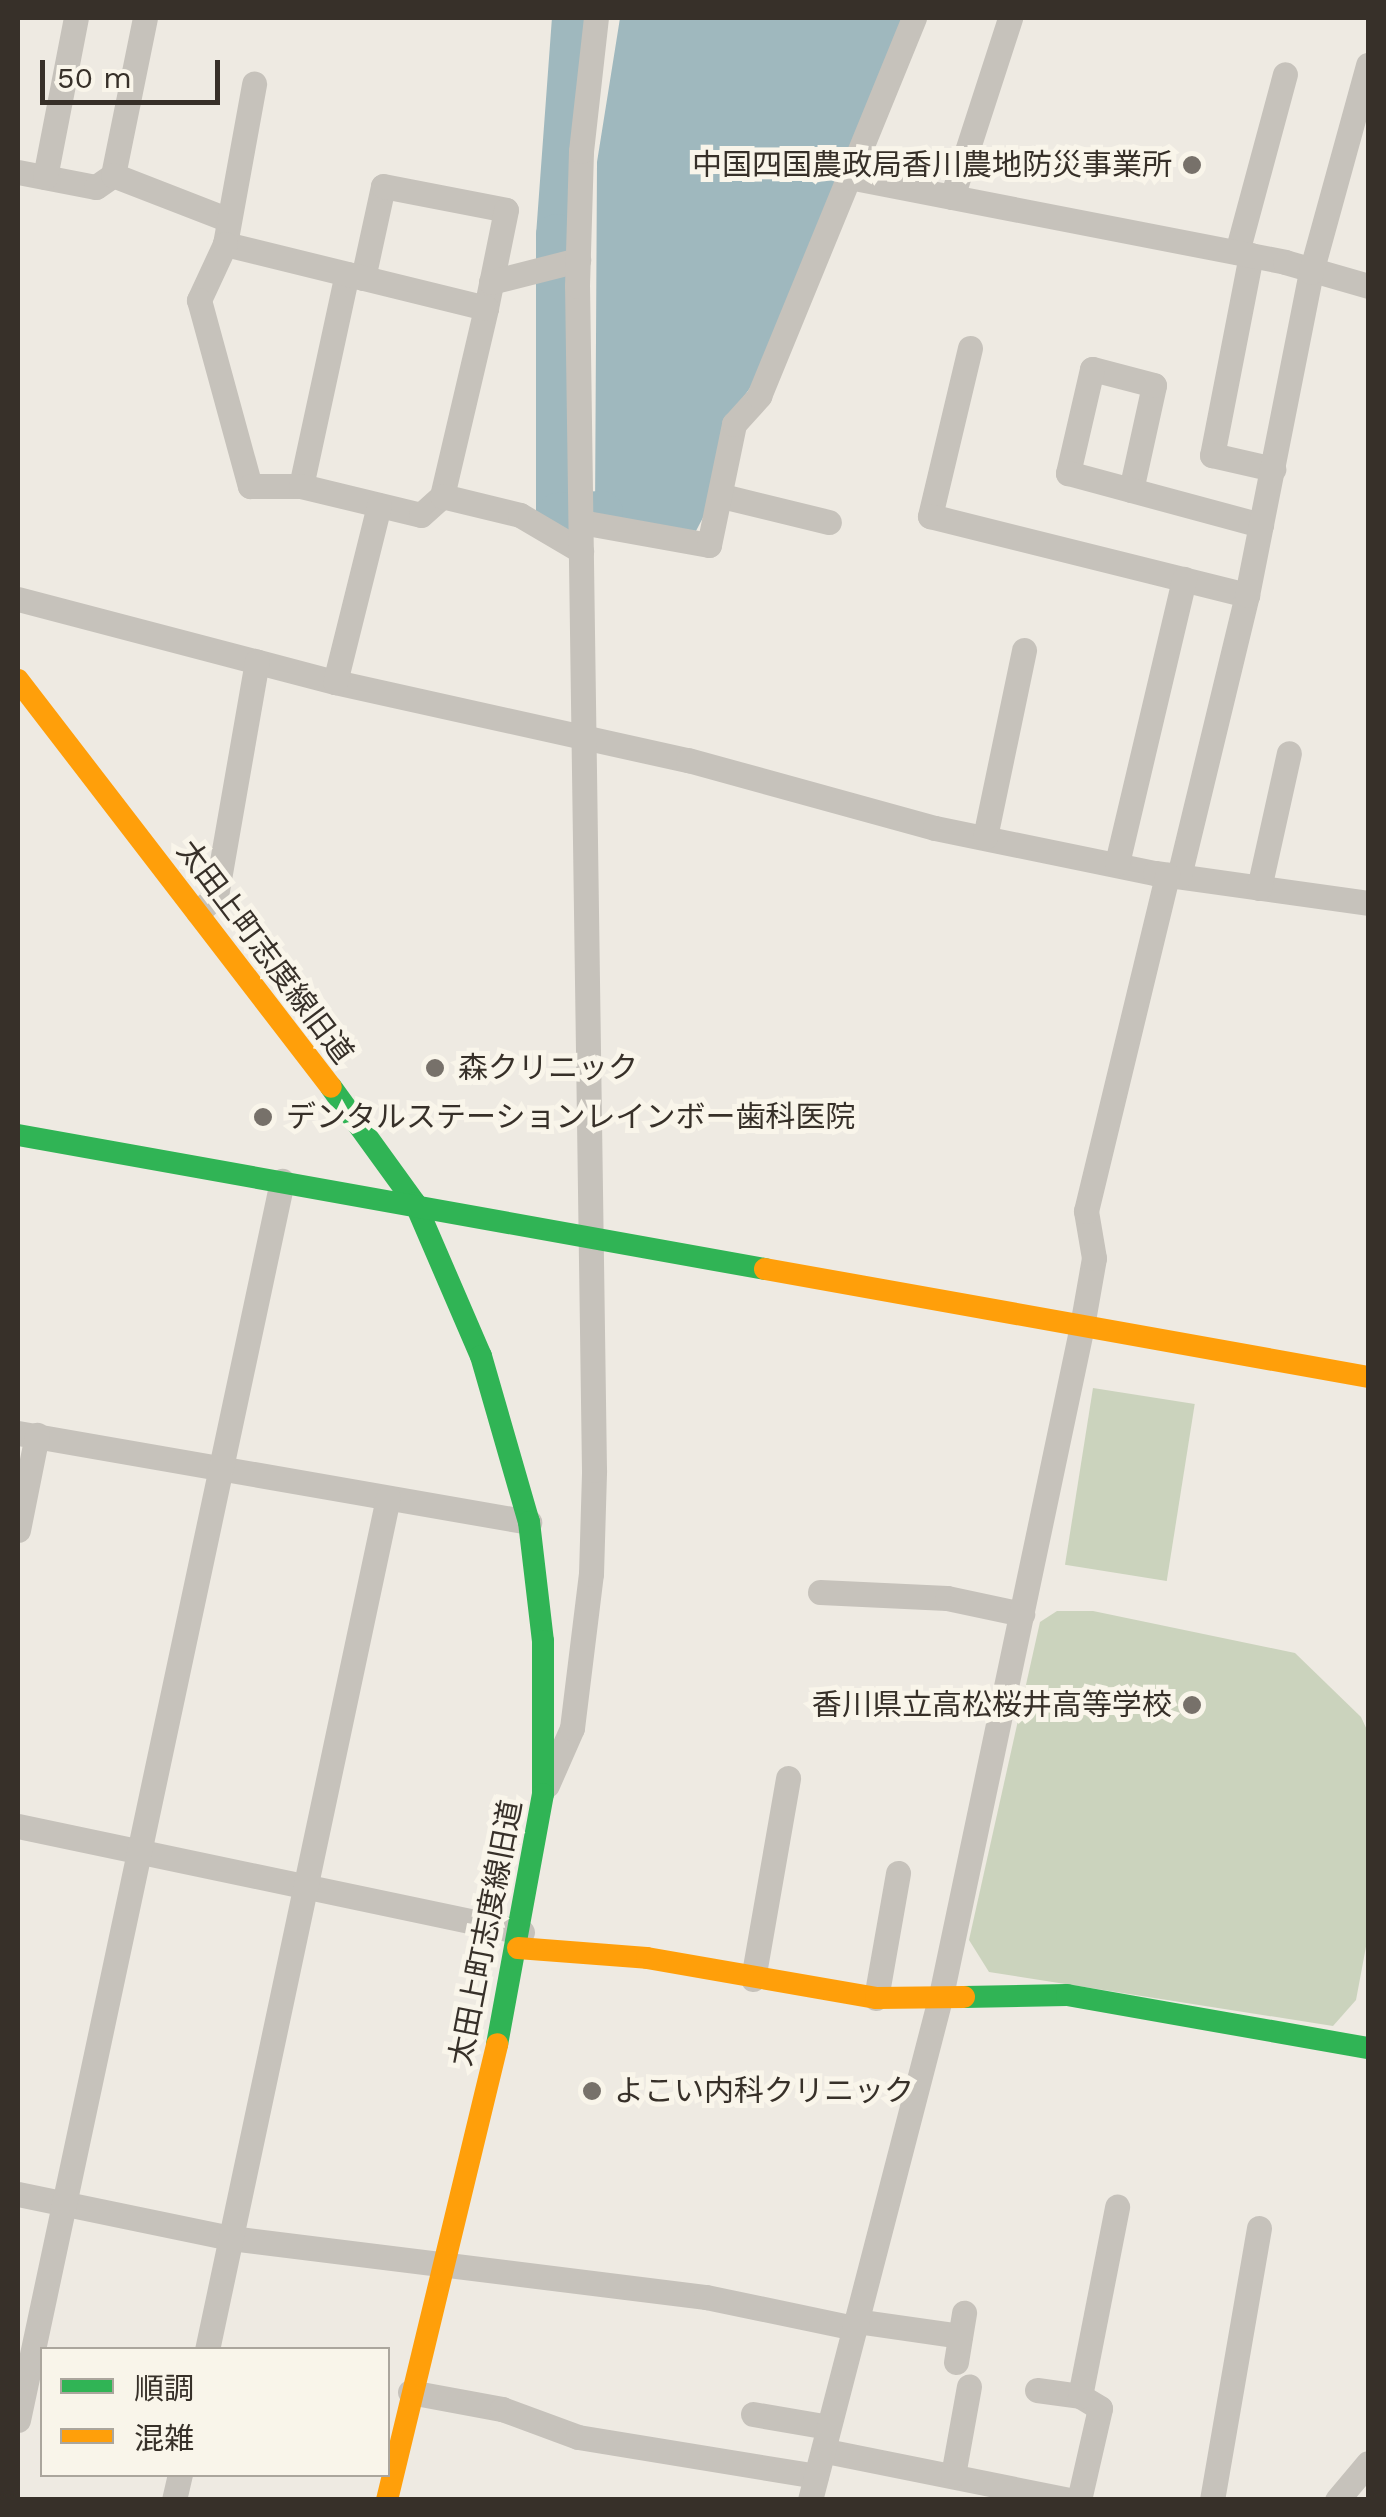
<!DOCTYPE html>
<html>
<head>
<meta charset="utf-8">
<style>
	body { margin:0 }
	#map { position:relative; width:1386px; height:2517px; overflow:hidden; background:#eeeae2; font-family:"Work Sans","Noto Sans JP",sans-serif }
	div>[style] { position:absolute }
	.green>* { inset:0; background:#cbd3bd; transform-origin:0 0 }
	.water>* { inset:0; background:#9fb8be }
	.river>* { height:42px; margin:-21px; padding:0 21px; transform-origin:21px; border-radius:21px; background:#9fb8be }
	.street>* { height:25px; margin:-12.5px; padding:0 12.5px; transform-origin:12.5px; border-radius:12.5px; background:#c6c2bb }
	.fast>* { height:22px; margin:-11px; padding:0 11px; transform-origin:11px; border-radius:11px; background:#30b455 }
	.slow>* { height:22px; margin:-11px; padding:0 11px; transform-origin:11px; border-radius:11px; background:#ff9f0a }
	.dots>* { width:28px; height:28px; translate:-50% -50%; box-sizing:border-box; border:5px solid #f9f5ea; border-radius:50% }
	span { translate:-50% -50%; white-space:nowrap; text-align:center; line-height:1.15; -webkit-text-stroke:10px #f9f5ea; paint-order:stroke }
	.poi-label { font-size:30px; color:#373029 }
	.right { translate:-100% -50%; text-align:right }
	.left { translate:0 -50%; text-align:left }
	.street-label { font-size:30px; color:#373029 }
	.frame { position:absolute; inset:0; border:20px solid #373029; pointer-events:none }
	.legend { position:absolute; left:40px; top:2347px; width:350px; height:130px; box-sizing:border-box; background:#f9f5ea; border:2px solid #aba69d; margin:0; padding:12px 18px; list-style:none; font-size:30px; color:#373029 }
	.legend li { display:flex; align-items:center; gap:20px; height:50px }
	.legend b { width:50px; border:2px solid #aba69d }
	.scale { position:absolute; left:40px; top:60px; width:180px; height:45px; box-sizing:border-box; border:5px solid #373029; border-top:0; padding-left:12px; font-size:30px; line-height:35px; white-space:nowrap; color:#373029; -webkit-text-stroke:8px #f9f5ea; paint-order:stroke }
</style>
</head>
<body>
<div id="map">
	<div class="green">
		<i style="left:1093px;top:1388px;width:103px;height:179px;rotate:9deg"></i>
		<i style="clip-path:polygon(1057px 1611px,1093px 1611px,1295px 1653px,1361px 1717px,1368px 1732px,1368px 1936px,1356px 2000px,1333px 2026px,989px 1972px,969px 1940px,1040px 1622px)"></i>
	</div>
	<div class="water">
		<i style="clip-path:polygon(620px 18px,907px 18px,755px 381px,722px 427px,710px 504px,696px 531px,595px 516px,597px 162px)"></i>
	</div>
	<div class="river">
		<i style="left:573px;top:18px;width:218px;rotate:94.2deg"></i>
		<i style="left:557px;top:235px;width:279px;rotate:90deg"></i>
		<i style="left:557px;top:514px;width:45px;rotate:-2.5deg"></i>
	</div>
	<div class="street">
		<i style="left:18px;top:172px;width:79px;rotate:10.9deg"></i>
		<i style="left:96px;top:187px;width:21px;rotate:-35deg"></i>
		<i style="left:113px;top:175px;width:160px;rotate:-78.5deg"></i>
		<i style="left:113px;top:175px;width:124px;rotate:21.2deg"></i>
		<i style="left:45px;top:177px;width:162px;rotate:-79deg"></i>
		<i style="left:849px;top:177px;width:172px;rotate:-67.8deg"></i>
		<i style="left:952px;top:197px;width:188px;rotate:-72deg"></i>
		<i style="left:225px;top:244px;width:163px;rotate:-79.7deg"></i>
		<i style="left:1237px;top:252px;width:184px;rotate:-74.9deg"></i>
		<i style="left:1251px;top:255px;width:204px;rotate:101deg"></i>
		<i style="left:1212px;top:455px;width:63px;rotate:12.9deg"></i>
		<i style="left:363px;top:278px;width:94px;rotate:-77.7deg"></i>
		<i style="left:383px;top:186px;width:125px;rotate:11deg"></i>
		<i style="left:506px;top:210px;width:100px;rotate:101.5deg"></i>
		<i style="left:491px;top:282px;width:90px;rotate:-14.2deg"></i>
		<i style="left:970px;top:348px;width:173px;rotate:103.4deg"></i>
		<i style="left:930px;top:516px;width:327px;rotate:14deg"></i>
		<i style="left:301px;top:486px;width:217px;rotate:-77.8deg"></i>
		<i style="left:1131px;top:490px;width:107px;rotate:-77.6deg"></i>
		<i style="left:1154px;top:385px;width:64px;rotate:-165.5deg"></i>
		<i style="left:1092px;top:369px;width:107px;rotate:103deg"></i>
		<i style="left:1068px;top:473px;width:200px;rotate:15.1deg"></i>
		<i style="left:442px;top:496px;width:193px;rotate:-76.8deg"></i>
		<i style="left:486px;top:308px;width:269px;rotate:-166.2deg"></i>
		<i style="left:225px;top:244px;width:62px;rotate:114.9deg"></i>
		<i style="left:199px;top:300px;width:193px;rotate:74.7deg"></i>
		<i style="left:250px;top:486px;width:51px"></i>
		<i style="left:301px;top:486px;width:123px;rotate:13.6deg"></i>
		<i style="left:421px;top:515px;width:28px;rotate:-42deg"></i>
		<i style="left:442px;top:496px;width:80px;rotate:13.7deg"></i>
		<i style="left:520px;top:515px;width:71px;rotate:30.5deg"></i>
		<i style="left:722px;top:496px;width:110px;rotate:13.7deg"></i>
		<i style="left:581px;top:522px;width:130px;rotate:10.2deg"></i>
		<i style="left:709px;top:545px;width:124px;rotate:-78.3deg"></i>
		<i style="left:734px;top:424px;width:38px;rotate:-48deg"></i>
		<i style="left:759px;top:396px;width:237px;rotate:-67.7deg"></i>
		<i style="left:849px;top:177px;width:444px;rotate:11deg"></i>
		<i style="left:1285px;top:262px;width:86px;rotate:16.1deg"></i>
		<i style="left:18px;top:599px;width:328px;rotate:14.7deg"></i>
		<i style="left:335px;top:682px;width:362px;rotate:12.5deg"></i>
		<i style="left:688px;top:760px;width:256px;rotate:15.4deg"></i>
		<i style="left:935px;top:828px;width:225px;rotate:11.6deg"></i>
		<i style="left:1155px;top:873px;width:215px;rotate:8deg"></i>
		<i style="left:335px;top:682px;width:182px;rotate:-76deg"></i>
		<i style="left:985px;top:837px;width:191px;rotate:-78.2deg"></i>
		<i style="left:1117px;top:863px;width:292px;rotate:-76.7deg"></i>
		<i style="left:1179px;top:876px;width:289px;rotate:-76.4deg"></i>
		<i style="left:1247px;top:595px;width:329px;rotate:-78.8deg"></i>
		<i style="left:1311px;top:272px;width:215px;rotate:-74.6deg"></i>
		<i style="left:1259px;top:888px;width:138px;rotate:-77.5deg"></i>
		<i style="left:198px;top:912px;width:24px;rotate:-42deg"></i>
		<i style="left:216px;top:896px;width:238px;rotate:-80.1deg"></i>
		<i style="left:18px;top:1433px;width:519px;rotate:9.88deg"></i>
		<i style="left:18px;top:1530px;width:97px;rotate:-78.7deg"></i>
		<i style="left:820px;top:1592px;width:127px;rotate:2.7deg"></i>
		<i style="left:947px;top:1598px;width:77px;rotate:12deg"></i>
		<i style="left:547px;top:1785px;width:62px;rotate:-66.3deg"></i>
		<i style="left:572px;top:1728px;width:155px;rotate:-83deg"></i>
		<i style="left:591px;top:1574px;width:104px;rotate:-88.3deg"></i>
		<i style="left:594px;top:1470px;width:1184px;rotate:-90.82deg"></i>
		<i style="left:577px;top:286px;width:135px;rotate:-88.3deg"></i>
		<i style="left:581px;top:151px;width:134px;rotate:-83.6deg"></i>
		<i style="left:18px;top:1826px;width:515px;rotate:11.88deg"></i>
		<i style="left:753px;top:1979px;width:204px;rotate:-80.1deg"></i>
		<i style="left:876px;top:1998px;width:127px;rotate:-80deg"></i>
		<i style="left:18px;top:2194px;width:217px;rotate:11.7deg"></i>
		<i style="left:231px;top:2238px;width:479px;rotate:7.1deg"></i>
		<i style="left:706px;top:2297px;width:151px;rotate:11.8deg"></i>
		<i style="left:856px;top:2321px;width:105px;rotate:8.2deg"></i>
		<i style="left:207px;top:2350px;width:871px;rotate:-78.01deg"></i>
		<i style="left:956px;top:2362px;width:50px;rotate:-80.7deg"></i>
		<i style="left:1037px;top:2390px;width:43px;rotate:7.9deg"></i>
		<i style="left:410px;top:2392px;width:94px;rotate:10.5deg"></i>
		<i style="left:502px;top:2409px;width:81px;rotate:20.2deg"></i>
		<i style="left:578px;top:2437px;width:241px;rotate:9.3deg"></i>
		<i style="left:753px;top:2414px;width:76px;rotate:9.8deg"></i>
		<i style="left:18px;top:2420px;width:1267px;rotate:-77.97deg"></i>
		<i style="left:826px;top:2451px;width:247px;rotate:11.4deg"></i>
		<i style="left:953px;top:2475px;width:90px;rotate:-79.8deg"></i>
		<i style="left:174px;top:2500px;width:27px;rotate:-77deg"></i>
		<i style="left:810px;top:2500px;width:522px;rotate:-75.46deg"></i>
		<i style="left:941px;top:1995px;width:684px;rotate:-78.1deg"></i>
		<i style="left:1082px;top:1326px;width:69px;rotate:-80deg"></i>
		<i style="left:1094px;top:1258px;width:48px;rotate:-99.7deg"></i>
		<i style="left:1086px;top:1211px;width:346px;rotate:-76.4deg"></i>
		<i style="left:1079px;top:2500px;width:94px;rotate:-77.1deg"></i>
		<i style="left:1100px;top:2408px;width:23px;rotate:-149deg"></i>
		<i style="left:1080px;top:2396px;width:193px;rotate:-78.9deg"></i>
		<i style="left:1212px;top:2500px;width:276px;rotate:-80.2deg"></i>
		<i style="left:1337px;top:2500px;width:48px;rotate:-50deg"></i>
	</div>
	<div class="fast">
		<i style="left:331px;top:1087px;width:143px;rotate:54.1deg"></i>
		<i style="left:415px;top:1203px;width:167px;rotate:66.7deg"></i>
		<i style="left:481px;top:1356px;width:173px;rotate:73.9deg"></i>
		<i style="left:529px;top:1522px;width:120px;rotate:83.3deg"></i>
		<i style="left:543px;top:1641px;width:153px;rotate:90deg"></i>
		<i style="left:543px;top:1794px;width:254px;rotate:100.4deg"></i>
		<i style="left:18px;top:1135px;width:759px;rotate:10.17deg"></i>
		<i style="left:964px;top:1997px;width:103px;rotate:-1.1deg"></i>
		<i style="left:1067px;top:1995px;width:306px;rotate:10deg"></i>
	</div>
	<div class="slow">
		<i style="left:18px;top:680px;width:513px;rotate:52.44deg"></i>
		<i style="left:765px;top:1269px;width:613px;rotate:10.15deg"></i>
		<i style="left:518px;top:1948px;width:129px;rotate:4.4deg"></i>
		<i style="left:647px;top:1958px;width:232px;rotate:9.9deg"></i>
		<i style="left:876px;top:1998px;width:88px;rotate:-0.7deg"></i>
		<i style="left:387px;top:2500px;width:469px;rotate:-76.4deg"></i>
	</div>
	<div class="dots">
		<i style="left:1192px;top:165px;background:#77716a"></i>
		<i style="left:435px;top:1068px;background:#77716a"></i>
		<i style="left:263px;top:1117px;background:#77716a"></i>
		<i style="left:1192px;top:1705px;background:#77716a"></i>
		<i style="left:592px;top:2091px;background:#77716a"></i>
	</div>
	<div class="poi-label">
		<span class="right" style="left:1172px;top:165px">中国四国農政局香川農地防災事業所</span>
		<span class="left" style="left:458px;top:1068px">森クリニック</span>
		<span class="left" style="left:286px;top:1117px">デンタルステーションレインボー歯科医院</span>
		<span class="right" style="left:1172px;top:1705px">香川県立高松桜井高等学校</span>
		<span class="left" style="left:614px;top:2091px">よこい内科クリニック</span>
	</div>
	<div class="street-label">
		<span style="left:265px;top:952px;rotate:53deg">太田上町志度線旧道</span>
		<span style="left:486px;top:1933px;rotate:-79deg">太田上町志度線旧道</span>
	</div>
	<div class="frame"></div>
	<ul class="legend">
	<li><b style="height:12px;background:#30b455"></b>順調</li>
	<li><b style="height:12px;background:#ff9f0a"></b>混雑</li>
	</ul>
	<div class="scale">50 m</div>
</div>
</body>
</html>
